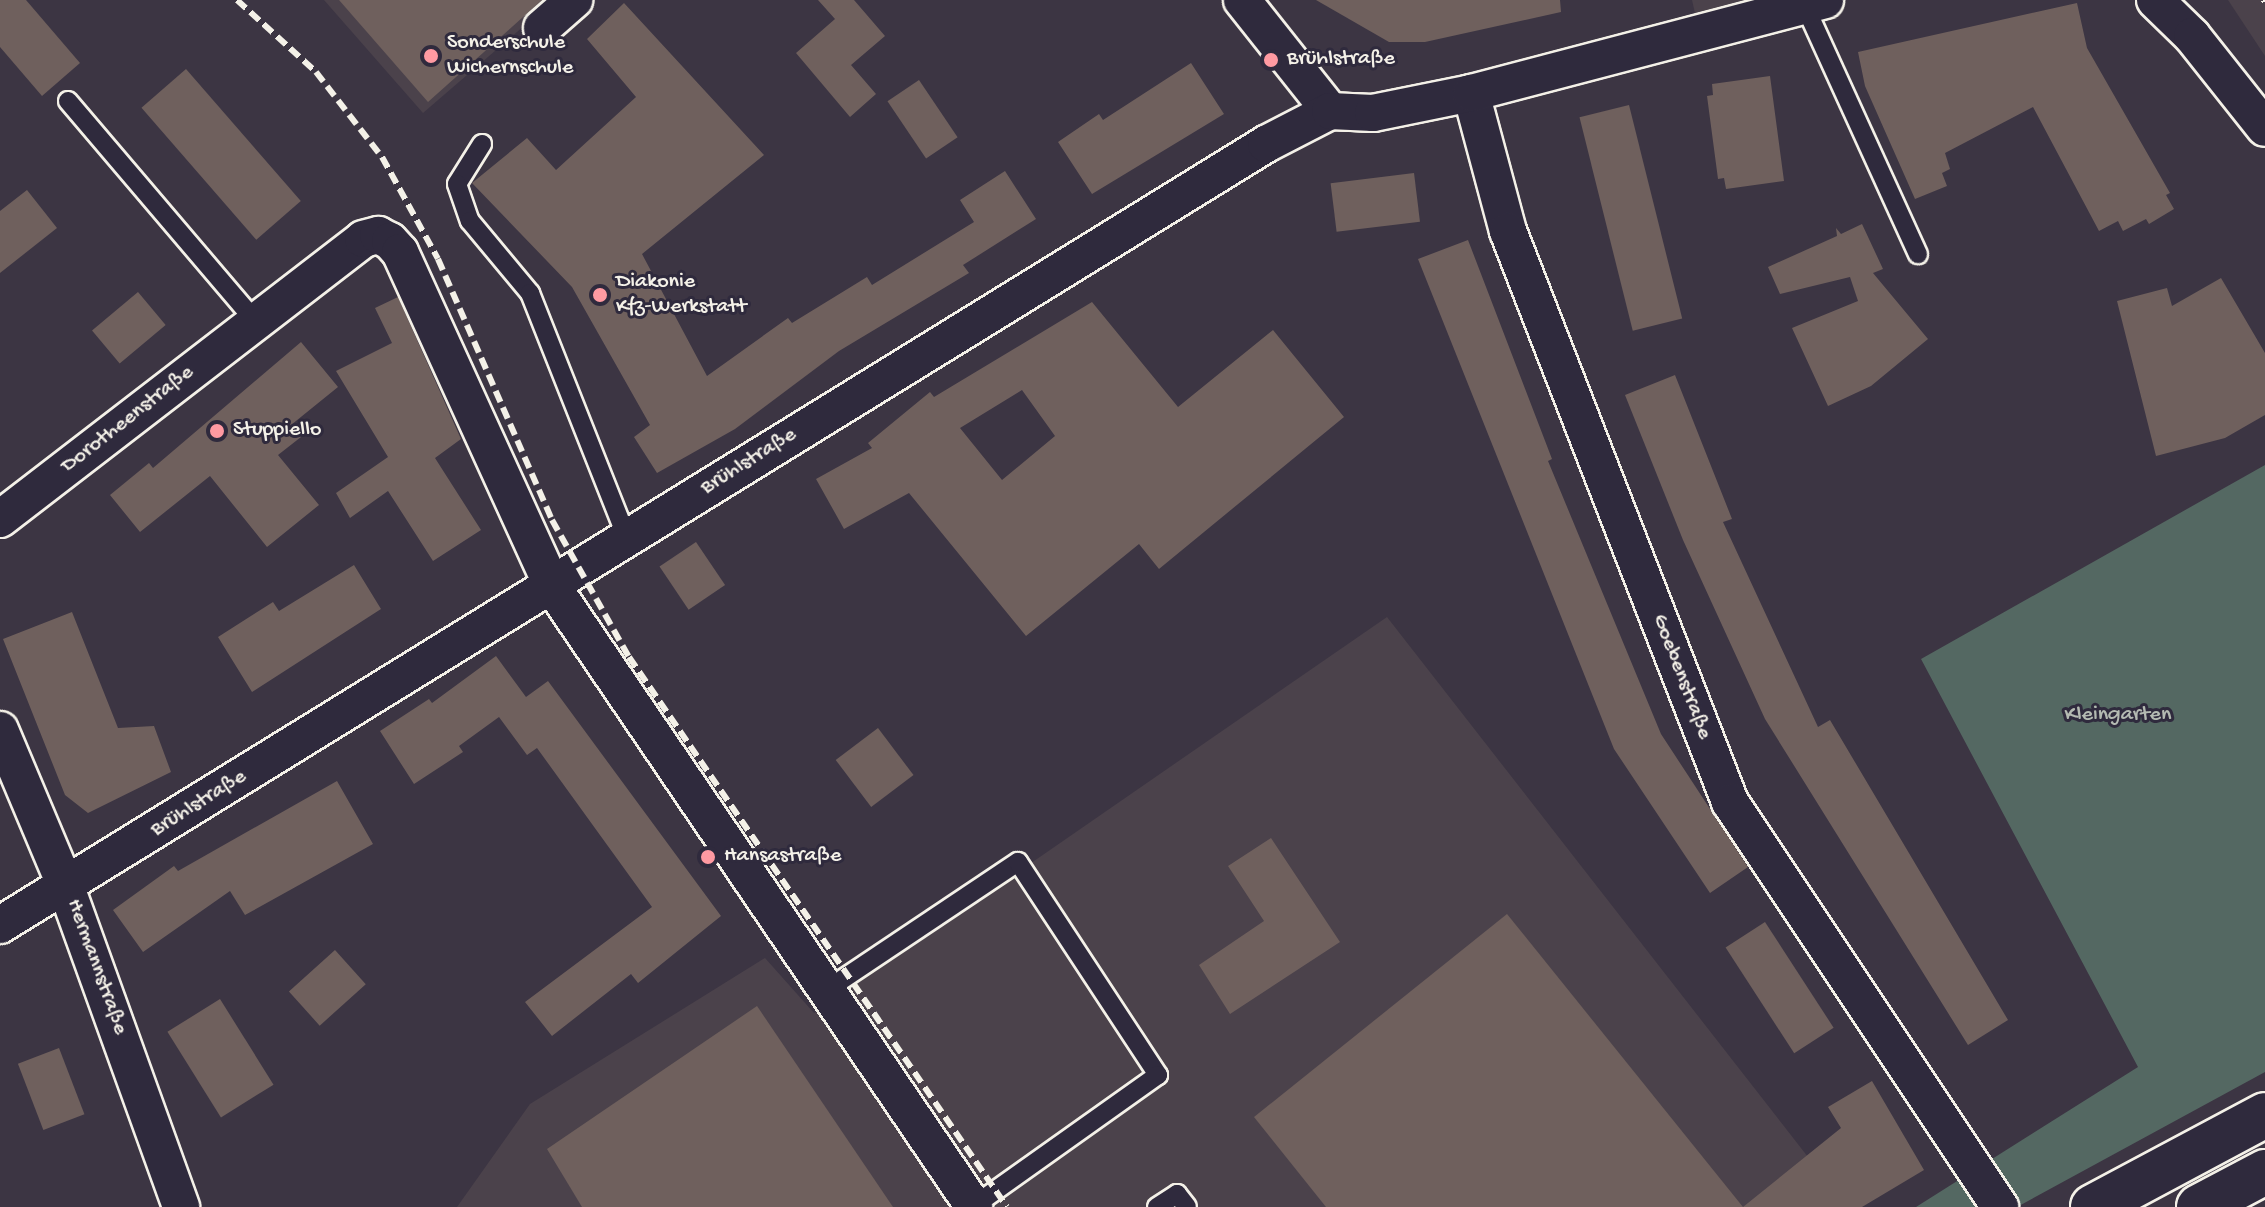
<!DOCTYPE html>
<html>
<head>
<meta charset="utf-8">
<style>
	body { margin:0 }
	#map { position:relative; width:2265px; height:1207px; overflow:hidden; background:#3c3543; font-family:"Gochi Hand",sans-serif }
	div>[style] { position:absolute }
	.built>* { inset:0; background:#4b424b }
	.green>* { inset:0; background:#546862 }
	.building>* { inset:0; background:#6f605d; transform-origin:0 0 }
	.roads { filter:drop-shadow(2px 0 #f4f1e8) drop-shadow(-2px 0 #f4f1e8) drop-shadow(0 2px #f4f1e8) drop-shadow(0 -2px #f4f1e8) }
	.service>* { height:18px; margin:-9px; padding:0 9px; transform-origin:9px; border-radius:9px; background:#2f2a3d }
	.minor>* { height:36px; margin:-18px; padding:0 18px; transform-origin:18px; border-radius:18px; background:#2f2a3d }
	.secondary>* { height:44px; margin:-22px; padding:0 22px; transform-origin:22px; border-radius:22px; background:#2f2a3d }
	.rail>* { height:6px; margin-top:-3px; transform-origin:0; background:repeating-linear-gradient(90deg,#f4f1e8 0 12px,transparent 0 18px) }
	.dots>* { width:22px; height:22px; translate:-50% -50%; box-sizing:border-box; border:4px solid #2f2a3d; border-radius:50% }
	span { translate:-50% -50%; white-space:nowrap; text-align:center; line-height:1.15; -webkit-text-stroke:6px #2f2a3d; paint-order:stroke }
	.poi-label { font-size:22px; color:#f4f1e8 }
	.left { translate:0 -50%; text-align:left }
	.street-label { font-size:22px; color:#f4f1e8 }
	.park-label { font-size:22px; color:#b4bab2 }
</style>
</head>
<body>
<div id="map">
	<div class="built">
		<i style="clip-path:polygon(324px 0,554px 0,423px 113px)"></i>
		<i style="clip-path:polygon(1692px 0,1799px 0,1697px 22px)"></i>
		<i style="clip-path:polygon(2228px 0,2265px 0,2265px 56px)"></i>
		<i style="clip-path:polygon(1387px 617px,1847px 1207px,457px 1207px,530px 1104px,765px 958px,814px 1013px)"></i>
	</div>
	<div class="green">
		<i style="clip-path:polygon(2265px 465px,2265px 1072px,2017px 1207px,1916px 1207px,2138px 1067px,1921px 659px)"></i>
	</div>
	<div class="building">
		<i style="clip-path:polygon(0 0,26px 0,80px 63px,42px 96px,0 47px)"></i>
		<i style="clip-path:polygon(339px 0,542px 0,428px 102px)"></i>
		<i style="clip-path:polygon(818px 0,854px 0,885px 36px,851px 65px,876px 94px,850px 117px,796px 53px,835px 19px)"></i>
		<i style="clip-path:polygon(1316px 0,1560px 0,1561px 12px,1425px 42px,1389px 42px)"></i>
		<i style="clip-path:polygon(624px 3px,764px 155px,642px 254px,707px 376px,788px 318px,792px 323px,867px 277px,872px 285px,974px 222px,960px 200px,1005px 171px,1036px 219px,963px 265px,969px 273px,839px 351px,735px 429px,657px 473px,634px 437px,650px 425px,572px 287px,472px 183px,527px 138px,556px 170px,636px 97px,587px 39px)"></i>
		<i style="clip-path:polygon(2077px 3px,2087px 48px,2170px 193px,2166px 195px,2174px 209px,2149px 224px,2146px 219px,2123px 231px,2118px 221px,2099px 231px,2033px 107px,1945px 153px,1950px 169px,1942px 173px,1947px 186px,1915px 199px,1865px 86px,1858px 52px)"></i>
		<i style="clip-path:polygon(1191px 63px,1224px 114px,1092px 194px,1058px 142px,1099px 114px,1103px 120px)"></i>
		<i style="left:186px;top:69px;width:175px;height:59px;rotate:49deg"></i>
		<i style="clip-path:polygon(1770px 76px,1784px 181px,1726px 189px,1724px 178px,1718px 179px,1707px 96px,1713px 95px,1712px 84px)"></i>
		<i style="left:919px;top:80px;width:69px;height:38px;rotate:56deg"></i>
		<i style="left:1629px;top:105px;width:220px;height:51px;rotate:76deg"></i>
		<i style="left:1414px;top:173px;width:49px;height:84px;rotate:83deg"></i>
		<i style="clip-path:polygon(27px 190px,57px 228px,0 273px,0 211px)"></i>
		<i style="clip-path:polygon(1862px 224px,1883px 269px,1873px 273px,1928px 339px,1871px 386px,1828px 406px,1792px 328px,1858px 301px,1850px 277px,1780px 294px,1768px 267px,1837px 236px,1836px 228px,1841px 234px)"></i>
		<i style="clip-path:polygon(1468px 240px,1552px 459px,1548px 461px,1661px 734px,1748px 867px,1710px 893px,1614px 749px,1418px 259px)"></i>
		<i style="clip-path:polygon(2221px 278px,2265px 353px,2265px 415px,2225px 438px,2156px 456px,2117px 301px,2167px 288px,2172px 306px)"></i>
		<i style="left:138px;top:292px;width:43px;height:60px;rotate:50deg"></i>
		<i style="clip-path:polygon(398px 297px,461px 439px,435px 458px,481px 530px,433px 561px,388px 491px,350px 518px,336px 493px,388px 457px,336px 371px,392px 343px,375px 308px)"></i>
		<i style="clip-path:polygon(evenodd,1092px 302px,1178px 407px,1273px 330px,1344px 417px,1159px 569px,1139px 544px,1026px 636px,909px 493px,844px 529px,816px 479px,872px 448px,868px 443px,930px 392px,934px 397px,1092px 302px,1022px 390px,1055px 436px,1002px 480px,960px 428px,1022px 390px)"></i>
		<i style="clip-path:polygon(301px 342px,338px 387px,291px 425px,301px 437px,278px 455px,319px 505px,267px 547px,210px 476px,140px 532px,110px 495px,149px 463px,153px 468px)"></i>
		<i style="clip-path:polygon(1675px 375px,1732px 519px,1723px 522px,1818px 727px,1830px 720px,2008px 1020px,1968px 1045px,1765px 719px,1683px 540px,1625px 395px)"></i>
		<i style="left:696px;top:542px;width:52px;height:44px;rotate:56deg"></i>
		<i style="clip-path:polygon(354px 565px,381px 609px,252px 692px,218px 637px,273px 602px,279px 611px)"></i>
		<i style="clip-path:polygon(72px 612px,118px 728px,154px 726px,171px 772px,88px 813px,65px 795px,3px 639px)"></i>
		<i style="clip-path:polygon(496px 656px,526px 697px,548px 681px,721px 916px,638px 983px,631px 974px,552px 1036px,525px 1002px,652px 907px,537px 748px,527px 755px,499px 717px,459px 746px,463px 752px,414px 784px,380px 731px,429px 699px,432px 703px)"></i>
		<i style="left:878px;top:728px;width:59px;height:53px;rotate:53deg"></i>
		<i style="clip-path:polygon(337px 781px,373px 844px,245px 915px,230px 891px,143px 952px,113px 910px,174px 866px,178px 871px)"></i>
		<i style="clip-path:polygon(1271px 838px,1340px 942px,1230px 1014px,1199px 965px,1264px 921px,1228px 866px)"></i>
		<i style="clip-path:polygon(1507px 914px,1743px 1207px,1326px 1207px,1254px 1117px)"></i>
		<i style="left:1765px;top:922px;width:126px;height:47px;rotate:57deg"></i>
		<i style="left:335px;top:950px;width:46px;height:62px;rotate:48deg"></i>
		<i style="left:220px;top:999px;width:101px;height:62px;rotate:58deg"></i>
		<i style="clip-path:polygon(757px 1006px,893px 1207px,582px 1207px,547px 1149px)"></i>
		<i style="left:59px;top:1048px;width:71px;height:44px;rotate:69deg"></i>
		<i style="clip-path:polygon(1872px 1081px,1924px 1170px,1862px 1207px,1743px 1207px,1841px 1128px,1828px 1107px)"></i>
	</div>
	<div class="roads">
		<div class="service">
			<i style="left:1804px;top:4px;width:275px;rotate:65.5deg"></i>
			<i style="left:68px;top:101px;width:289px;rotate:49.6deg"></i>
			<i style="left:482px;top:144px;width:47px;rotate:122deg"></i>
			<i style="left:457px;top:184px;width:39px;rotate:71deg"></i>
			<i style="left:470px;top:221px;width:94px;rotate:50.2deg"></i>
			<i style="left:530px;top:293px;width:264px;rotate:68.4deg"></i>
			<i style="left:825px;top:991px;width:232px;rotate:-33.8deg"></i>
			<i style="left:1018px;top:862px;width:255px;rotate:56.7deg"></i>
			<i style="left:1158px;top:1075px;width:226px;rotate:144.6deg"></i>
			<i style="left:1157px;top:1207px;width:24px;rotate:-33deg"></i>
			<i style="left:1177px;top:1194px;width:16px;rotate:52deg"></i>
		</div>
		<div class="minor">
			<i style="left:1242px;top:0;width:142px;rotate:51.6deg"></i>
			<i style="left:2155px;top:0;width:52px;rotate:44.2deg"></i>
			<i style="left:2192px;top:36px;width:117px;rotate:51.6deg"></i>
			<i style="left:542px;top:28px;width:43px;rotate:-41.2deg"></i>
			<i style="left:1471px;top:93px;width:143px;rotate:75deg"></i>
			<i style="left:1508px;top:231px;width:613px;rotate:68.75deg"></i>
			<i style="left:1730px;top:802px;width:487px;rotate:56.3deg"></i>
			<i style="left:0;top:519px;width:458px;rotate:-37.6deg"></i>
			<i style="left:363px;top:239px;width:16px;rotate:-15deg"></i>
			<i style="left:378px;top:235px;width:13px;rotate:27deg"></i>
			<i style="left:390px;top:241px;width:15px;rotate:48deg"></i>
			<i style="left:400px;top:252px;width:367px;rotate:65.5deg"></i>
			<i style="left:552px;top:586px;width:751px;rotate:55.8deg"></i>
			<i style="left:0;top:730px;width:170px;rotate:67.2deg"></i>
			<i style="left:66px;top:887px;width:340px;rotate:70.2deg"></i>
			<i style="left:0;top:925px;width:1488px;rotate:-31.67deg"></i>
			<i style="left:1266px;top:144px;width:72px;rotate:-27.3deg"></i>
			<i style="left:1330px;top:111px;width:43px;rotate:2.7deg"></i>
			<i style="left:1373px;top:113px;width:100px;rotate:-11.5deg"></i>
			<i style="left:1471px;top:93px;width:366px;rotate:-14.7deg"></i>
		</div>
		<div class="secondary">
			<i style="left:2093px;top:1207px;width:195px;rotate:-28.1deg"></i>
			<i style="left:2199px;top:1207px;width:75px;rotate:-27.9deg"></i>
		</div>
	</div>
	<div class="rail">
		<i style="left:237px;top:0;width:107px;rotate:42.3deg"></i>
		<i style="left:316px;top:72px;width:108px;rotate:52.2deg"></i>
		<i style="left:382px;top:157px;width:116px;rotate:61.2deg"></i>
		<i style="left:438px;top:259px;width:285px;rotate:66.4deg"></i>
		<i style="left:552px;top:520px;width:157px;rotate:60.7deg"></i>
		<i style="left:629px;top:657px;width:667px;rotate:55.5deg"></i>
		<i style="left:2264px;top:0;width:2px;rotate:63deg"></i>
	</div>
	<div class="dots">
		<i style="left:431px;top:56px;background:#ff9aa2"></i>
		<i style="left:1271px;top:60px;background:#ff9aa2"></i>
		<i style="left:600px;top:295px;background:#ff9aa2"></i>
		<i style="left:217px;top:431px;background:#ff9aa2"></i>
		<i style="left:708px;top:857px;background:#ff9aa2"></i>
	</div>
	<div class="poi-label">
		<span class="left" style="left:447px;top:56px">Sonderschule<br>Wichernschule</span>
		<span class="left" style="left:1287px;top:60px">Brühlstraße</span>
		<span class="left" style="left:616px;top:295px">Diakonie<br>Kfz-Werkstatt</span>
		<span class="left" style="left:233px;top:431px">Stuppiello</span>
		<span class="left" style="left:724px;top:857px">Hansastraße</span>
	</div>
	<div class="street-label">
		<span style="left:128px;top:420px;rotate:-38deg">Dorotheenstraße</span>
		<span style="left:749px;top:462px;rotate:-32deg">Brühlstraße</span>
		<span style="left:1681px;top:677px;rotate:69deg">Goebenstraße</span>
		<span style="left:199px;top:804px;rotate:-32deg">Brühlstraße</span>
		<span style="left:96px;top:967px;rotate:70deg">Hermannstraße</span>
	</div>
	<div class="park-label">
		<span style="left:2118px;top:716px">Kleingarten</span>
	</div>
</div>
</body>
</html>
